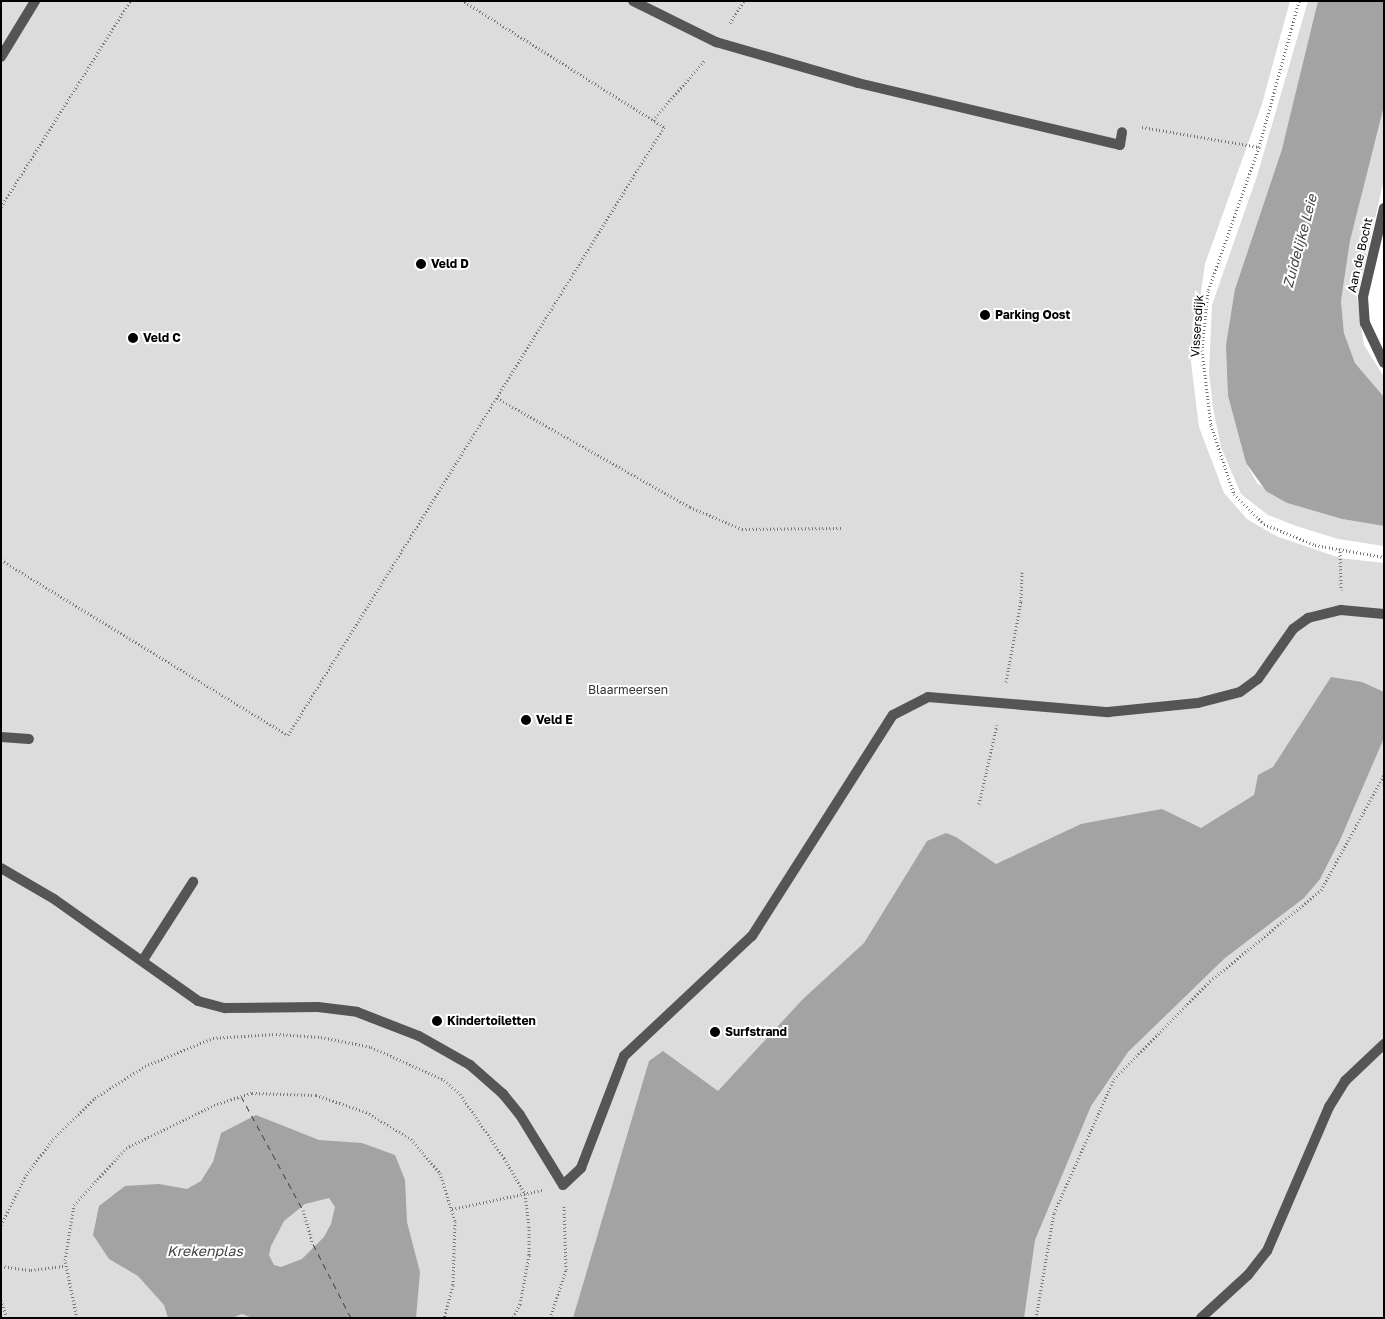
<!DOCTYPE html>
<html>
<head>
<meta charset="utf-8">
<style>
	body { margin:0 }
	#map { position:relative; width:1385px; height:1319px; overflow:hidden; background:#fff; font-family:"Golos Text",sans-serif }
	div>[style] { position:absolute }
	.green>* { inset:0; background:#dcdcdc }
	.water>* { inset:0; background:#a3a3a3 }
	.ferry>* { height:1px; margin-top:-0.5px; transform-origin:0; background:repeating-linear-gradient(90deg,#444 0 6px,transparent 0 11px) }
	.path>* { height:3px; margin-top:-1.5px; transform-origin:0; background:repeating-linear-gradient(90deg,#777 0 1px,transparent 0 3.5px) }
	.lane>* { height:10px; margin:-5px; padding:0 5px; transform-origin:5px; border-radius:5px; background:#555 }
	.street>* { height:10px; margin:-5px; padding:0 5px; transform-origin:5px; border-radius:5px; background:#555 }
	.dots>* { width:14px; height:14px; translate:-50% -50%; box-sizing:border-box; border:2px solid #fff; border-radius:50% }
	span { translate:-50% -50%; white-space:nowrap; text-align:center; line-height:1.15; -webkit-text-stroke:4px #fff; paint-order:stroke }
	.street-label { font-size:12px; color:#000 }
	.poi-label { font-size:12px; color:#000; font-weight:700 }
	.left { translate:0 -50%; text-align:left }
	.park-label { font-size:12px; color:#333 }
	.water-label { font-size:14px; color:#444; font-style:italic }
	.frame { position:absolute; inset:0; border:2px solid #000; pointer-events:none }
</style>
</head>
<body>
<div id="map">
	<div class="green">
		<i style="clip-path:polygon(1px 1px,1290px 1px,1262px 104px,1205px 264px,1191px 362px,1199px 427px,1224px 493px,1247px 519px,1276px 536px,1340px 558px,1384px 563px,1384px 1318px,1px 1318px)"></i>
		<i style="clip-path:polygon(1308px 1px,1318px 1px,1306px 59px,1282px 149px,1235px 289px,1228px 396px,1246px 463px,1257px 483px,1287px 503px,1342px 519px,1384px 526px,1384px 546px,1338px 539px,1296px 526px,1268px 515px,1241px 494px,1221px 447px,1213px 408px,1209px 373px,1212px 305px,1257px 176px)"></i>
		<i style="clip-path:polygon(1384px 106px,1384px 179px,1357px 298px,1364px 345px,1384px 377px,1384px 397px,1355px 363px,1344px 333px,1341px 301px,1350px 241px)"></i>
	</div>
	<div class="water">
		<i style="clip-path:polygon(1318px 1px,1384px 1px,1384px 106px,1350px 241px,1341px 301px,1344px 333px,1355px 363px,1384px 397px,1384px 526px,1342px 519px,1287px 503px,1266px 491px,1246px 463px,1228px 396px,1226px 345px,1235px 289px,1282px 149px)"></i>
		<i style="clip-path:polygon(1331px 677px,1362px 682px,1384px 692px,1384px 738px,1340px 840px,1320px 879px,1304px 898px,1225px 958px,1128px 1052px,1091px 1106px,1035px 1240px,1024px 1318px,573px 1318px,649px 1061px,663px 1051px,718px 1091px,803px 999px,864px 943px,927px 841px,946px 833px,956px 837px,996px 864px,1081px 824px,1118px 817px,1162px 809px,1201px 828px,1254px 795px,1258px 775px,1273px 767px)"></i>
		<i style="clip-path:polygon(evenodd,256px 1115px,319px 1140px,362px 1143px,395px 1155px,405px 1180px,407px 1222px,420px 1272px,416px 1318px,253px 1318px,242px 1314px,232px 1318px,168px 1318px,164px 1305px,138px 1276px,109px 1259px,93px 1235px,99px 1206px,125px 1186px,159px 1184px,187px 1189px,201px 1181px,213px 1162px,221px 1133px,256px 1115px,329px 1198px,335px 1207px,331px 1224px,324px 1237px,302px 1259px,281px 1267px,274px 1265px,269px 1255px,271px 1246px,284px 1221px,305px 1204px,329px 1198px)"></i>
	</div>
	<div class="ferry">
		<i style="left:241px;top:1096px;width:130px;rotate:61.5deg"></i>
		<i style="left:313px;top:1244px;width:83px;rotate:62.8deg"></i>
	</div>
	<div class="path">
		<i style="left:1299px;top:1px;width:151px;rotate:105.3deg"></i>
		<i style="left:1259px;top:147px;width:153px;rotate:109.5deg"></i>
		<i style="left:1208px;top:291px;width:59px;rotate:95.8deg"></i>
		<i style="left:1202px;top:350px;width:76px;rotate:83.2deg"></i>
		<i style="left:1211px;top:425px;width:73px;rotate:71.6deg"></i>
		<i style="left:1234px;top:494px;width:42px;rotate:45deg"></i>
		<i style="left:1264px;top:524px;width:55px;rotate:22.4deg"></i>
		<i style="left:1315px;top:545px;width:70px;rotate:9.9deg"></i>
		<i style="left:730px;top:23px;width:26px;rotate:-58deg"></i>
		<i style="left:653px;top:120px;width:79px;rotate:-49.1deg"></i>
		<i style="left:1142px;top:127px;width:119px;rotate:9.7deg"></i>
		<i style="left:1px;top:207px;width:243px;rotate:-57.9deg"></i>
		<i style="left:497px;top:398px;width:222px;rotate:29.5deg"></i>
		<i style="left:690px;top:507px;width:56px;rotate:22.9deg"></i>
		<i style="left:742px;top:529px;width:99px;rotate:-0.6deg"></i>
		<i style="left:1340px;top:548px;width:42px;rotate:88.6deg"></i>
		<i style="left:1px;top:560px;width:336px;rotate:31.4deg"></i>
		<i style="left:288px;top:735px;width:715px;rotate:-58.27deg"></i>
		<i style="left:664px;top:127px;width:237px;rotate:-147.9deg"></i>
		<i style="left:1006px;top:682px;width:82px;rotate:-79.5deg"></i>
		<i style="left:1021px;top:601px;width:29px;rotate:-88deg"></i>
		<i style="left:979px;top:804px;width:81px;rotate:-77.2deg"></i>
		<i style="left:452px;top:1209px;width:92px;rotate:-11.9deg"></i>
		<i style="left:303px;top:1210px;width:35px;rotate:74deg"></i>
		<i style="left:1px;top:1225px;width:56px;rotate:-63.4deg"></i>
		<i style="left:26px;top:1175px;width:45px;rotate:-53.1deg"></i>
		<i style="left:53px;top:1139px;width:59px;rotate:-44.3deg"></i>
		<i style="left:95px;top:1098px;width:59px;rotate:-32.6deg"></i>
		<i style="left:145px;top:1066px;width:74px;rotate:-22.4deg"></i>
		<i style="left:213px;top:1038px;width:63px;rotate:-3.6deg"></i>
		<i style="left:276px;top:1034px;width:45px;rotate:3.8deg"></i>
		<i style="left:321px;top:1037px;width:51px;rotate:11.3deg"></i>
		<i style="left:371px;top:1047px;width:80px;rotate:24.3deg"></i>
		<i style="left:444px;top:1080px;width:21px;rotate:41deg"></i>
		<i style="left:460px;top:1094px;width:78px;rotate:55.5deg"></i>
		<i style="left:504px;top:1158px;width:42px;rotate:59.7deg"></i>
		<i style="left:525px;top:1194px;width:32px;rotate:83deg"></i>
		<i style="left:529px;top:1226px;width:29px;rotate:90deg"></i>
		<i style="left:529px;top:1255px;width:50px;rotate:100.4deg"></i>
		<i style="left:520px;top:1304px;width:16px;rotate:117deg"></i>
		<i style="left:1px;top:1266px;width:30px;rotate:8deg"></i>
		<i style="left:31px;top:1270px;width:35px;rotate:-7deg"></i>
		<i style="left:1px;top:1300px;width:19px;rotate:72deg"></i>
		<i style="left:77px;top:1318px;width:59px;rotate:-101.7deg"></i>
		<i style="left:65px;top:1260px;width:56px;rotate:-80.7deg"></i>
		<i style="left:74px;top:1205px;width:77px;rotate:-47.6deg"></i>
		<i style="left:126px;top:1148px;width:98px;rotate:-26deg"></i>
		<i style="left:214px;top:1105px;width:40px;rotate:-18deg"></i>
		<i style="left:252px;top:1093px;width:64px;rotate:1.8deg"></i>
		<i style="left:316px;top:1095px;width:53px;rotate:18.8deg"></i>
		<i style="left:366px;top:1112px;width:52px;rotate:31deg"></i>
		<i style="left:411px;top:1139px;width:45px;rotate:49.5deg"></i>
		<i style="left:440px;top:1173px;width:50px;rotate:72.6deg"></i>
		<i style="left:455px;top:1221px;width:64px;rotate:91.8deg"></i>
		<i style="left:453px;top:1285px;width:34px;rotate:105deg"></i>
		<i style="left:550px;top:1318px;width:51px;rotate:-71.6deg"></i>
		<i style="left:566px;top:1270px;width:64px;rotate:-91.8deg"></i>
		<i style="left:1036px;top:1318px;width:107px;rotate:-80.3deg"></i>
		<i style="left:1054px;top:1213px;width:147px;rotate:-65.9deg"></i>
		<i style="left:1114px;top:1079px;width:137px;rotate:-45.6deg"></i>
		<i style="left:1210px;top:981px;width:144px;rotate:-39.3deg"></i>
		<i style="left:1321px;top:890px;width:131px;rotate:-61.3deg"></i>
	</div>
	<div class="lane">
		<i style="left:633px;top:1px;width:93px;rotate:26.3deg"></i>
		<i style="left:716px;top:42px;width:148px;rotate:16.1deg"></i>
		<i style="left:858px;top:83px;width:269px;rotate:13.3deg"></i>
		<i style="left:1120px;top:145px;width:13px;rotate:-81deg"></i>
		<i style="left:1px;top:737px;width:28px;rotate:4deg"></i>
		<i style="left:143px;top:960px;width:93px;rotate:-57.3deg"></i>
	</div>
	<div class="street">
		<i style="left:1px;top:57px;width:66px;rotate:-58.7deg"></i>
		<i style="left:1384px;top:208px;width:91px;rotate:103.3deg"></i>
		<i style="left:1363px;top:297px;width:26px;rotate:86deg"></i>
		<i style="left:1365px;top:323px;width:44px;rotate:64.6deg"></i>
		<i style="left:1px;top:868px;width:61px;rotate:30.3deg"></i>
		<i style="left:54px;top:899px;width:176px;rotate:35.3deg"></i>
		<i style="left:198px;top:1001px;width:28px;rotate:15deg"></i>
		<i style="left:225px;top:1008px;width:93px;rotate:-0.6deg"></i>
		<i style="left:318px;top:1007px;width:39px;rotate:7deg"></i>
		<i style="left:357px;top:1012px;width:66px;rotate:21.2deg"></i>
		<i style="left:419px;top:1036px;width:59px;rotate:29.6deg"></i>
		<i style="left:470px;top:1065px;width:44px;rotate:41.3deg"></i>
		<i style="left:503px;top:1094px;width:27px;rotate:51deg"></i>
		<i style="left:520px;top:1115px;width:82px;rotate:58.4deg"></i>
		<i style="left:563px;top:1185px;width:25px;rotate:-43deg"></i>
		<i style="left:581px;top:1168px;width:120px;rotate:-69deg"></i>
		<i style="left:624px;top:1056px;width:175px;rotate:-43.2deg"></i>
		<i style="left:752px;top:936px;width:262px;rotate:-57.5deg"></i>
		<i style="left:893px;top:715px;width:39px;rotate:-27deg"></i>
		<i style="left:928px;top:697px;width:181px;rotate:4.8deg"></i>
		<i style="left:1108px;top:712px;width:90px;rotate:-5.7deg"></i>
		<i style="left:1198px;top:703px;width:43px;rotate:-14.7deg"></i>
		<i style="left:1240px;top:692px;width:22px;rotate:-36deg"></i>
		<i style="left:1258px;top:679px;width:61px;rotate:-55deg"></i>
		<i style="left:1293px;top:629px;width:19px;rotate:-36deg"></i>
		<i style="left:1308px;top:618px;width:34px;rotate:-14deg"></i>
		<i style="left:1341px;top:610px;width:43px;rotate:5.3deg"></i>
		<i style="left:1201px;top:1318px;width:64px;rotate:-42.5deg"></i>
		<i style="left:1248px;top:1275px;width:31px;rotate:-52deg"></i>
		<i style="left:1267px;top:1251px;width:157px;rotate:-66.7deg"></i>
		<i style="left:1329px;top:1107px;width:31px;rotate:-58deg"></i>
		<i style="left:1345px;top:1081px;width:54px;rotate:-43.5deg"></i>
	</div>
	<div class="dots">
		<i style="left:421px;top:264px;background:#000"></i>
		<i style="left:985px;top:315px;background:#000"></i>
		<i style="left:133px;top:338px;background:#000"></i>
		<i style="left:526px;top:720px;background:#000"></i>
		<i style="left:437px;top:1021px;background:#000"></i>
		<i style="left:715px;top:1032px;background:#000"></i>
	</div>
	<div class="street-label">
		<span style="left:1360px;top:255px;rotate:-77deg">Aan de Bocht</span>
		<span style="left:1197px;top:326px;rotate:-86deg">Vissersdijk</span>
	</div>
	<div class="poi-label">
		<span class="left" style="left:431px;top:264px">Veld D</span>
		<span class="left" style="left:995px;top:315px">Parking Oost</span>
		<span class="left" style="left:143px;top:338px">Veld C</span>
		<span class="left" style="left:536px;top:720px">Veld E</span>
		<span class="left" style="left:447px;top:1021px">Kindertoiletten</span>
		<span class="left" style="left:725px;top:1032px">Surfstrand</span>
	</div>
	<div class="park-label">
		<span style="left:628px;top:690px">Blaarmeersen</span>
	</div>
	<div class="water-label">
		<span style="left:1300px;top:241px;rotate:-75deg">Zuidelijke Leie</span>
		<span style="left:205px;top:1251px">Krekenplas</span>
	</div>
	<div class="frame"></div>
</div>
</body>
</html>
